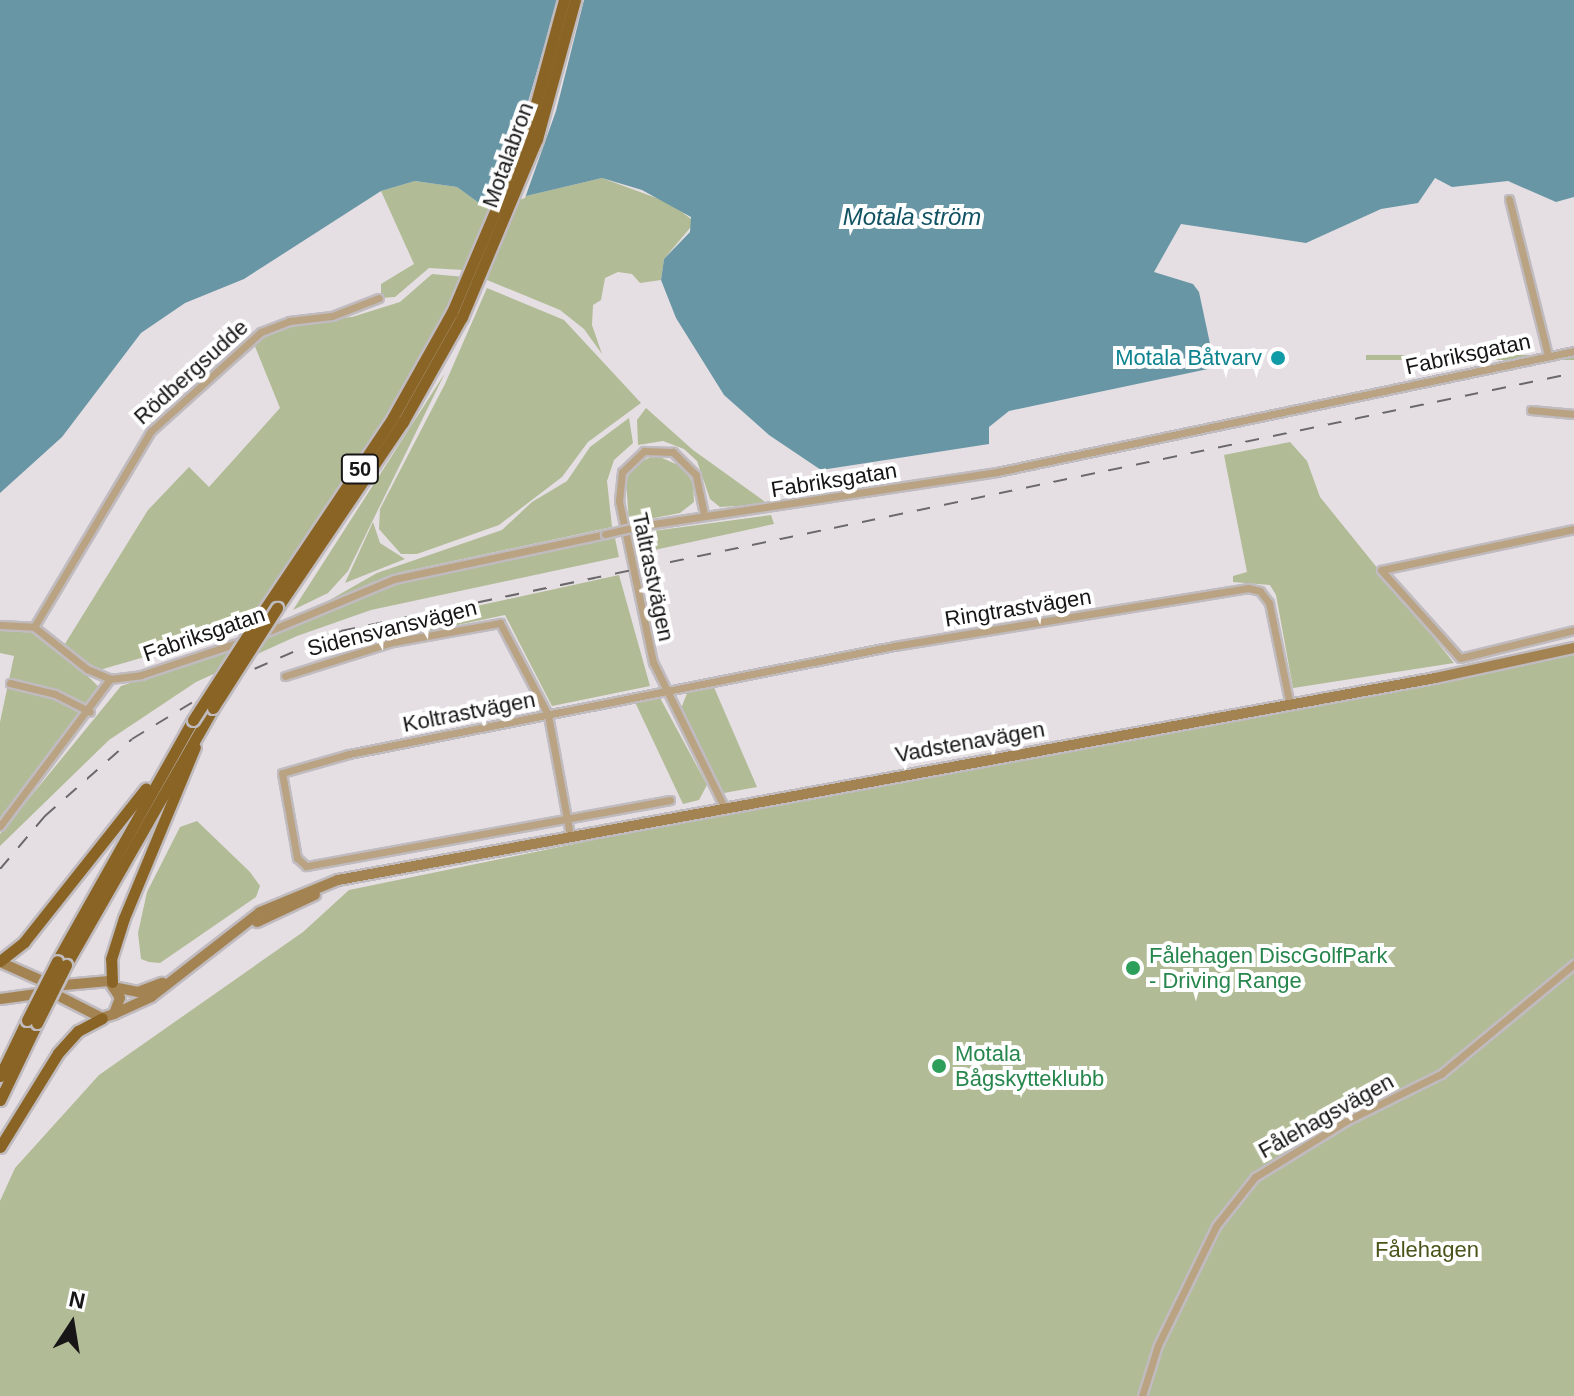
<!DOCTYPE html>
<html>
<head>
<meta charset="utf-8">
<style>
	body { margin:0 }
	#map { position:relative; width:1574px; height:1396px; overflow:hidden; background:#e5dfe4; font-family:Arial,sans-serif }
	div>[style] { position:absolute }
	.green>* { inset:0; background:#b1bb95; transform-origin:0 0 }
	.water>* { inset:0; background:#6896a4 }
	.pier>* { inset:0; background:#e5dfe4 }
	.roads { filter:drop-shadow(2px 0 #c0bbbf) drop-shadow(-2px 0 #c0bbbf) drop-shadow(0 2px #c0bbbf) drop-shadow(0 -2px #c0bbbf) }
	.minor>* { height:7px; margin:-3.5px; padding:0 3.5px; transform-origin:3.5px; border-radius:3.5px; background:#b9a383 }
	.secondary>* { height:10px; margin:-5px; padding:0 5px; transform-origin:5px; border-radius:5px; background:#a48353 }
	.trunk>* { height:11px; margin:-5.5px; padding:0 5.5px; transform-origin:5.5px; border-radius:5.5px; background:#8a6424 }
	.rail>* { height:2px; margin-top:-1px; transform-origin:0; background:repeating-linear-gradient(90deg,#6b686a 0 14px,transparent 0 28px) }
	.bridges { filter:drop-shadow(2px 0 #c0bbbf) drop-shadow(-2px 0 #c0bbbf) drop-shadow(0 2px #c0bbbf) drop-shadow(0 -2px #c0bbbf) }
	.minor-bridge>* { height:7px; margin:-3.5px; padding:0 3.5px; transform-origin:3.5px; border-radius:3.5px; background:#b9a383 }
	.trunk-bridge>* { height:11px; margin:-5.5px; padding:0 5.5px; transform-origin:5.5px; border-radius:5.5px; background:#8a6424 }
	.dots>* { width:22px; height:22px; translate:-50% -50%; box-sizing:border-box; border:4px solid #fff; border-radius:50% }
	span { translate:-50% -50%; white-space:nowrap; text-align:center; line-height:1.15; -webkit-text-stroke:8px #fff; paint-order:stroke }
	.shield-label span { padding:2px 6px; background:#fff; border:2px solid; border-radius:6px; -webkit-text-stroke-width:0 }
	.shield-label { font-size:20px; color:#171516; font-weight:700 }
	.street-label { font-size:22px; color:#171516 }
	.culture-label { font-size:22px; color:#0d838f }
	.right { translate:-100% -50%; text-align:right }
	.leisure-label { font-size:22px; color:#27864d }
	.left { translate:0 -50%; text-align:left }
	.park-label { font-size:22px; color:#495419 }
	.water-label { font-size:24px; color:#125363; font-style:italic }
	.north { position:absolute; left:32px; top:1284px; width:80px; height:80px; -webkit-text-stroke:6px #fff; paint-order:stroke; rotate:12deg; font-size:22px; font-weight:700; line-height:32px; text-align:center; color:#171516 }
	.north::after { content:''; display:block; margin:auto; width:28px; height:36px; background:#171516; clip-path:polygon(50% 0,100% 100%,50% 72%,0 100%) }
</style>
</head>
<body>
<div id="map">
	<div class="green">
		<i style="clip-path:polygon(602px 178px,670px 203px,695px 222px,664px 259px,661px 280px,640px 283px,632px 274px,618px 272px,605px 278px,601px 300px,593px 305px,592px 325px,602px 354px,584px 329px,560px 310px,463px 270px,429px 268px,395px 297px,381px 298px,381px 284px,414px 264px,381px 191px,415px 181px,457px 187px,479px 203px,496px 203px)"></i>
		<i style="clip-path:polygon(432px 274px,464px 277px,382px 425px,245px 628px,96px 671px,63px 647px,148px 510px,189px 467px,209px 487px,280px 408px,254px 344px,283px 324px,352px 317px,400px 302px)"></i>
		<i style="clip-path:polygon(487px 288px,564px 320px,641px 403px,588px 442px,562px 477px,499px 525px,417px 554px,401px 554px,379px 529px,380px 509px,445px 384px)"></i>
		<i style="left:1574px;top:355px;width:5px;height:208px;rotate:90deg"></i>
		<i style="clip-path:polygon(445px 373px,348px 571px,328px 593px,293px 610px)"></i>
		<i style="clip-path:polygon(646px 408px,693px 450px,768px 504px,720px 507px,710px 499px,697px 461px,684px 449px,663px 441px,638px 445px,637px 420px)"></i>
		<i style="clip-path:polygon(629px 418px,633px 443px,614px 460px,607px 481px,612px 527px,397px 573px,307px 613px,377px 573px,502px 530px,532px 502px,567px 481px,590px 447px)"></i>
		<i style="clip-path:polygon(1290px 442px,1307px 461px,1320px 497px,1454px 663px,1293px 688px,1276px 595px,1270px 585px,1233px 582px,1233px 576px,1247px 572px,1224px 455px)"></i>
		<i style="clip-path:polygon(655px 455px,683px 467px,693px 483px,694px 502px,680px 513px,629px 523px,626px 479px,636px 464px)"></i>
		<i style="clip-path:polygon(771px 515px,774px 524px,636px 554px,631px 534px)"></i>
		<i style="clip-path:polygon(373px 522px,380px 543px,405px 559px,345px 583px)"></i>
		<i style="clip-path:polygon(615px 538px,619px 557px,371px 610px,297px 636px,196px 682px,109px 740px,0 846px,0 834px,121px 686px,221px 653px,394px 583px)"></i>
		<i style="clip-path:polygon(619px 575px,650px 686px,552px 706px,505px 615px,324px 653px,322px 646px,380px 627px)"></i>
		<i style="clip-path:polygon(0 624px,35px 626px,99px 687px,96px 698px,0 820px,0 722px,14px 656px,0 653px)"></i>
		<i style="clip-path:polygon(1574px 653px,1574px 1396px,0 1396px,0 1201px,15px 1168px,99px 1075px,303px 932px,349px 890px,726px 813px,1456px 680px)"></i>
		<i style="clip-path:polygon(713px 685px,757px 787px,724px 793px,680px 711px,688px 691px)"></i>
		<i style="clip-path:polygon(659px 696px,707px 785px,699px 800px,683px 804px,634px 700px)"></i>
		<i style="clip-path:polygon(197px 821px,250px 872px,260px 886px,256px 897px,160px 963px,149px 962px,141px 959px,138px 933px,147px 892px,180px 827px)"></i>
	</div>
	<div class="water">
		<i style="clip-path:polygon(0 0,1574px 0,1574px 197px,1556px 202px,1508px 181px,1452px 187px,1435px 178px,1418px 203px,1381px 209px,1306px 243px,1181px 224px,1154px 272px,1193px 284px,1199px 292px,1212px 353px,1208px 369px,1009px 411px,989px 427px,989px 444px,821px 470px,769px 435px,724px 395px,676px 318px,661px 280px,664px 259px,690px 232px,691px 217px,642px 190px,602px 178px,496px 203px,479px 203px,457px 187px,415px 181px,381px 191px,244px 279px,185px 303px,141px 333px,62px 437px,0 493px)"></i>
	</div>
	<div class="pier">
		<i style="clip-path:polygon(558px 0,584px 0,556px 111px,525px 198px,497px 207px)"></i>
	</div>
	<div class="roads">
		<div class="minor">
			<i style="left:1509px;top:199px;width:162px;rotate:76deg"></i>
			<i style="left:1531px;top:410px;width:43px;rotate:5.3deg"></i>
			<i style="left:704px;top:514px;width:40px;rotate:-102deg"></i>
			<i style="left:696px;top:475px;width:33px;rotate:-135deg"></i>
			<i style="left:673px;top:452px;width:29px;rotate:-178deg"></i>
			<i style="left:644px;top:451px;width:30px;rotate:136deg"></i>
			<i style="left:622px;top:472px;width:29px;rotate:96deg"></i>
			<i style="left:619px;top:501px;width:165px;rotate:78.1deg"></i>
			<i style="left:653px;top:662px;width:161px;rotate:63.9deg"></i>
			<i style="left:640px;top:526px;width:361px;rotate:-8.6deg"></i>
			<i style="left:997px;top:472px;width:590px;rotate:-11.84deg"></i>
			<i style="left:1574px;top:529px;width:197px;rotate:168deg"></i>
			<i style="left:1381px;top:570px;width:118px;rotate:48.1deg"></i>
			<i style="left:1460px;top:658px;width:117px;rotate:-13.8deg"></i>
			<i style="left:0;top:625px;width:34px;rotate:3deg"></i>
			<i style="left:34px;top:627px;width:68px;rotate:38.4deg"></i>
			<i style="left:87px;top:669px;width:25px;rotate:23deg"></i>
			<i style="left:110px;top:679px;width:31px;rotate:-7deg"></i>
			<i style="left:141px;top:675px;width:108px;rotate:-18.4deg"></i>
			<i style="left:34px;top:627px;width:228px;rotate:-59.2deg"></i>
			<i style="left:151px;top:431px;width:148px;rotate:-42deg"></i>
			<i style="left:261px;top:332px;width:30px;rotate:-21deg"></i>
			<i style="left:289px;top:321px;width:43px;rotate:-6.6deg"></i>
			<i style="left:332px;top:316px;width:50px;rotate:-21deg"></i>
			<i style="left:262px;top:634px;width:143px;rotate:-22.6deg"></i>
			<i style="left:394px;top:579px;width:216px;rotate:-12deg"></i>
			<i style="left:285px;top:676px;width:113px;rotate:-17.5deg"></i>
			<i style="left:393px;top:642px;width:109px;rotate:-10.1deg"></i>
			<i style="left:500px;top:623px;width:104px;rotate:62.4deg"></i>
			<i style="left:548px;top:715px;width:122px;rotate:79.6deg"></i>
			<i style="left:10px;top:683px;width:46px;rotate:13.7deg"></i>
			<i style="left:55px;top:694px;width:39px;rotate:27deg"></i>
			<i style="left:670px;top:800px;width:370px;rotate:169.7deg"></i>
			<i style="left:306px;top:866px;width:12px;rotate:-138deg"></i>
			<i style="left:297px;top:858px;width:86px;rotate:-100deg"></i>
			<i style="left:282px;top:773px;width:70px;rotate:-15.8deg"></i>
			<i style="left:349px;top:754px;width:556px;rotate:-11.21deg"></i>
			<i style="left:894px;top:646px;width:359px;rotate:-9.3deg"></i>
			<i style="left:1248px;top:588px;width:12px;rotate:14deg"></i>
			<i style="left:1260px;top:591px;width:15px;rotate:53deg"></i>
			<i style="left:1269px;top:603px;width:104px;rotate:78.4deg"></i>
			<i style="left:0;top:826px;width:184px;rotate:-53.2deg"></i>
			<i style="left:1142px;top:1396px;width:53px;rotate:-72.6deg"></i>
			<i style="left:1158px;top:1345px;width:132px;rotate:-64deg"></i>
			<i style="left:1216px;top:1226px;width:63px;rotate:-51.5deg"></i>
			<i style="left:1255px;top:1177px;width:107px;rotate:-31.6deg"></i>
			<i style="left:1346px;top:1121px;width:106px;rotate:-26.3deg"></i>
			<i style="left:1441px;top:1074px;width:173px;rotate:-39.6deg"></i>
		</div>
		<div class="secondary">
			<i style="left:257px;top:922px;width:64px;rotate:-25deg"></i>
			<i style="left:0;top:962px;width:59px;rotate:24deg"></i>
			<i style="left:54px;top:986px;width:55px;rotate:-5.2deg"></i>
			<i style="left:109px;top:981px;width:20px;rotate:57deg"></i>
			<i style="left:120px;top:998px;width:17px;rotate:111deg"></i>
			<i style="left:114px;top:1014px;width:13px;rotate:162deg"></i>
			<i style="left:102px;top:1018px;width:57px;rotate:-153deg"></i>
			<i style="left:51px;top:992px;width:51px;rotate:172.2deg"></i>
			<i style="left:118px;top:988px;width:20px;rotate:11deg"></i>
			<i style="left:138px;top:992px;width:26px;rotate:-21deg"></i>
			<i style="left:114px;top:1014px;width:41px;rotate:-24.7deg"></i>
			<i style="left:151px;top:997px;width:138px;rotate:-37.9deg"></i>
			<i style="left:260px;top:912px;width:84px;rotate:-22.3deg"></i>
			<i style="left:338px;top:880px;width:1115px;rotate:-10.43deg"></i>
			<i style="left:1435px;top:678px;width:142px;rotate:-12.2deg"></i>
		</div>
		<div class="trunk">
			<i style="left:277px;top:608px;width:225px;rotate:-55.9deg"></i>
			<i style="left:403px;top:422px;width:120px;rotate:-60.7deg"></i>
			<i style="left:462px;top:317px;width:193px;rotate:-67.2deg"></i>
			<i style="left:537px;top:139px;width:144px;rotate:-74.7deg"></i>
			<i style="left:258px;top:619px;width:243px;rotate:-56.2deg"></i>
			<i style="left:393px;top:417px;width:120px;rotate:-60.7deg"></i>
			<i style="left:452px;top:312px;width:191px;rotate:-66.9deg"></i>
			<i style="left:527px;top:136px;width:141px;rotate:-74.8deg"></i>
			<i style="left:0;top:961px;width:31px;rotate:-38deg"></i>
			<i style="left:24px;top:942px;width:196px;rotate:-51.6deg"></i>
			<i style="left:57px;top:961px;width:277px;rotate:-60.6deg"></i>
			<i style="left:66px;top:965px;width:296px;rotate:-60.2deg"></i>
			<i style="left:112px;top:982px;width:23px;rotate:-92deg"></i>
			<i style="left:111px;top:959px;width:43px;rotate:-72.4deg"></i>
			<i style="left:124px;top:918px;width:185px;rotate:-67.5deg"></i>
			<i style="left:0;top:1076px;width:62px;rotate:-64.3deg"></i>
			<i style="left:0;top:1100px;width:85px;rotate:-64.3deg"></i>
			<i style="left:0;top:1147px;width:110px;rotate:-58.3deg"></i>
			<i style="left:58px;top:1053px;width:30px;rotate:-48deg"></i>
			<i style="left:78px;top:1031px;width:27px;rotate:-28deg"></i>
		</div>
	</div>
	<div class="rail">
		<i style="left:0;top:869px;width:70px;rotate:-49.7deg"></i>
		<i style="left:45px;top:816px;width:116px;rotate:-41.5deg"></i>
		<i style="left:132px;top:739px;width:114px;rotate:-31.3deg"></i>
		<i style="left:229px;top:680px;width:122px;rotate:-23.6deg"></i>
		<i style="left:341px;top:631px;width:1260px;rotate:-11.82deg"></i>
	</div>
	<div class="bridges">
		<div class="minor-bridge">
			<i style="left:605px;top:534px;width:36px;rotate:-13deg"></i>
		</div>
		<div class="trunk-bridge">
			<i style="left:213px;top:708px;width:119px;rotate:-57.4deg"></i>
			<i style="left:193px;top:720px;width:120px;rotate:-57.2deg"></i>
			<i style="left:27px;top:1020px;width:66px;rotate:-63deg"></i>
			<i style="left:37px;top:1023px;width:65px;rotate:-63.4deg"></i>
		</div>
	</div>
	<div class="dots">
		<i style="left:1278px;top:358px;background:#0f9aa8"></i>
		<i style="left:1133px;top:968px;background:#2e9e5b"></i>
		<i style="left:939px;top:1066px;background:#2e9e5b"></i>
	</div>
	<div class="shield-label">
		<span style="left:360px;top:469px">50</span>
	</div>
	<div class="street-label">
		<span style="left:508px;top:155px;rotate:-70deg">Motalabron</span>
		<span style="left:1468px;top:354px;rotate:-12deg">Fabriksgatan</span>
		<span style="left:191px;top:372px;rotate:-42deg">Rödbergsudde</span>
		<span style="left:834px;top:480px;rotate:-9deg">Fabriksgatan</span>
		<span style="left:653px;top:577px;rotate:78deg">Taltrastvägen</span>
		<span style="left:1018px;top:608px;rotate:-9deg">Ringtrastvägen</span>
		<span style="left:392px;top:628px;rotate:-14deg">Sidensvansvägen</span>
		<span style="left:204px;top:634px;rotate:-19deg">Fabriksgatan</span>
		<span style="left:469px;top:712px;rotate:-11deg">Koltrastvägen</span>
		<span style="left:970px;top:742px;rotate:-10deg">Vadstenavägen</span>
		<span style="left:1326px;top:1116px;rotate:-29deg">Fålehagsvägen</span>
	</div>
	<div class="culture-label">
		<span class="right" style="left:1262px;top:358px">Motala Båtvarv</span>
	</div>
	<div class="leisure-label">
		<span class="left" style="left:1149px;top:968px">Fålehagen DiscGolfPark<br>- Driving Range</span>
		<span class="left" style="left:955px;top:1066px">Motala<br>Bågskytteklubb</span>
	</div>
	<div class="park-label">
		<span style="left:1427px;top:1250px">Fålehagen</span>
	</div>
	<div class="water-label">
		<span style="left:912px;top:217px">Motala ström</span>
	</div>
	<div class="north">N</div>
</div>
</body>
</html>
